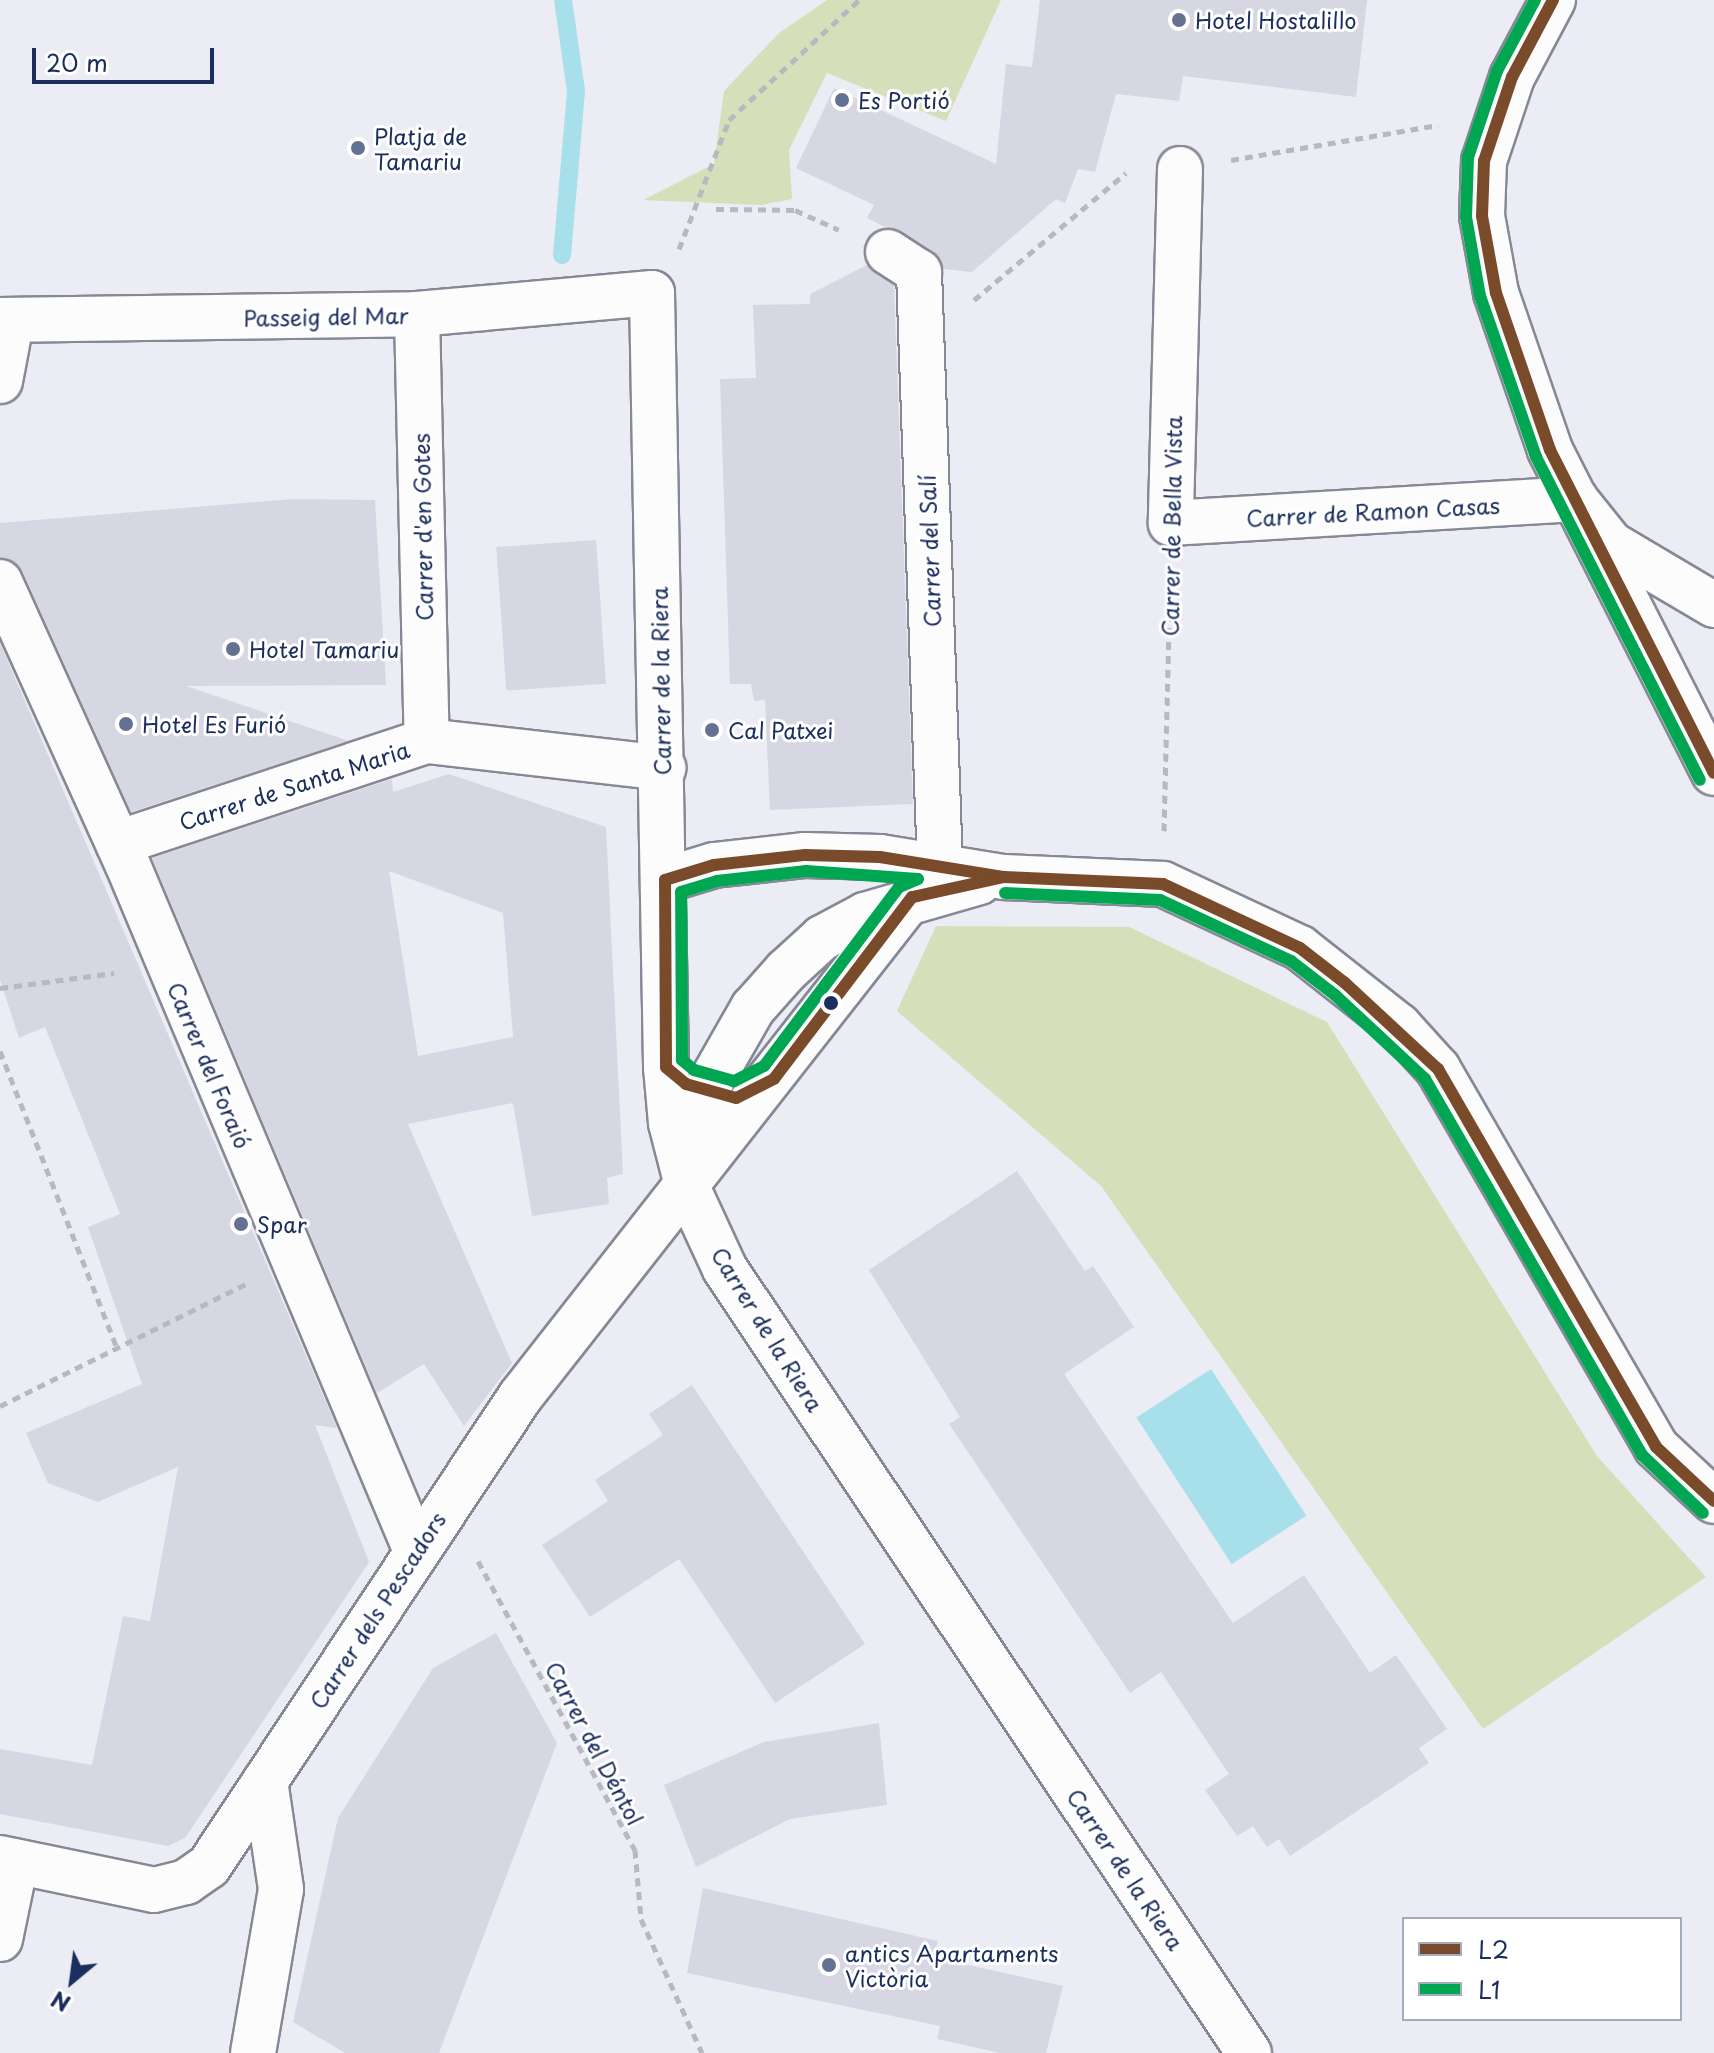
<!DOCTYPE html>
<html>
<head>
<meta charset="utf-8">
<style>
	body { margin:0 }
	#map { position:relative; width:1714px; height:2053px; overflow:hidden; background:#ececf4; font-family:"Playpen Sans",sans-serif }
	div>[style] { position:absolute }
	.green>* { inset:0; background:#d5dfba }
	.water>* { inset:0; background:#a7dfeb; transform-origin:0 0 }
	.stream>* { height:18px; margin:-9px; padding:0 9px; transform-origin:9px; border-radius:9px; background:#a7dfeb }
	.building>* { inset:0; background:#d7d6e3; transform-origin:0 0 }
	.path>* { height:5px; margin-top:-2.5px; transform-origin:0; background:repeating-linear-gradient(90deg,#b6b9bf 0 8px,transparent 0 14px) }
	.roads { filter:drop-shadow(2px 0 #858995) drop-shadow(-2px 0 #858995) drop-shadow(0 2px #858995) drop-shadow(0 -2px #858995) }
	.pedestrian>* { height:44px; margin:-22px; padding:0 22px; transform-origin:22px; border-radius:22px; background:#fcfcfd }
	.minor>* { height:44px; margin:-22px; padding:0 22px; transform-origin:22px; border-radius:22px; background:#fcfcfd }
	.tertiary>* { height:44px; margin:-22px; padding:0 22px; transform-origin:22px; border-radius:22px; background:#fcfcfd }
	.bus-1>* { height:12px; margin:-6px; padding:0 6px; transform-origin:6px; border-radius:6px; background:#7a4b2a }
	.bus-2>* { height:12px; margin:-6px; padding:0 6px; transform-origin:6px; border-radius:6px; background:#00a651 }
	.dots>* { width:22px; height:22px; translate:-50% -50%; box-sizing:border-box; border:4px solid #fff; border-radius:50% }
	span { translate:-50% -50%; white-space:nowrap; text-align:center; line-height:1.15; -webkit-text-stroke:6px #fff; paint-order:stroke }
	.poi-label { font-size:22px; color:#1b2f5e }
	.left { translate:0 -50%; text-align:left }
	.street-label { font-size:22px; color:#1b2f5e }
	.legend { position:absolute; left:1402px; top:1917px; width:280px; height:104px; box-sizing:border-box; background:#fff; border:2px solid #a4acbf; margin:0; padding:10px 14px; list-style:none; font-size:24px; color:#1b2f5e }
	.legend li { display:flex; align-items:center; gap:16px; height:40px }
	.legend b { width:40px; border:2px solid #a4acbf }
	.north { position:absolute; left:32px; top:1941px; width:80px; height:80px; -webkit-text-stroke:6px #fff; paint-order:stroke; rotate:209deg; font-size:22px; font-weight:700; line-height:32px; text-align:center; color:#1b2f5e }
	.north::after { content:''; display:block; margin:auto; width:28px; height:36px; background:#1b2f5e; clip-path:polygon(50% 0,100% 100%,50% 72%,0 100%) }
	.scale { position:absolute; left:32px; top:48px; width:182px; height:36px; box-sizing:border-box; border:4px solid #1b2f5e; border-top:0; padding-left:10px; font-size:24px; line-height:28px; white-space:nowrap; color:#1b2f5e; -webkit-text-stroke:6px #fff; paint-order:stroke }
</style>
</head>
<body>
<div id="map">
	<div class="green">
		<i style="clip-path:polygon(827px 0,1001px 0,946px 121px,827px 73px,789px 150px,792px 199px,761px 205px,643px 200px,714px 164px,724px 91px,779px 33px)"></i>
		<i style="clip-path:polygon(936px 926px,1129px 927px,1327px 1022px,1597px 1456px,1706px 1577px,1483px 1729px,1101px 1186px,897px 1011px)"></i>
	</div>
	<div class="water">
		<i style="left:1211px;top:1369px;width:175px;height:89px;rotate:57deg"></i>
	</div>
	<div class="stream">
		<i style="left:562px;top:255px;width:165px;rotate:-85.1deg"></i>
		<i style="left:576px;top:91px;width:92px;rotate:-98.1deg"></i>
	</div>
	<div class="building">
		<i style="clip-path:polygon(1040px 0,1367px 0,1356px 97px,1183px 76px,1179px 101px,1116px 94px,1095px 172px,1078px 169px,1065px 203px,1056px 199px,972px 272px,943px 269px,933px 251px,867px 218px,874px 205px,796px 168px,834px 88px,996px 164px,1006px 64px,1032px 67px)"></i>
		<i style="clip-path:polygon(867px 265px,894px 286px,913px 804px,770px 810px,765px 700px,754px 701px,751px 684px,730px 684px,720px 379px,756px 378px,753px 305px,810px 304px,810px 294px)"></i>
		<i style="clip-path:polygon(293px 499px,375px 500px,386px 685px,186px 686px,349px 741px,131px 812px,23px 572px,0 557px,0 523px)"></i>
		<i style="left:596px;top:540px;width:144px;height:100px;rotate:86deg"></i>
		<i style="clip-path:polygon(0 643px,337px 1428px,315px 1425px,369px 1562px,185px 1838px,168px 1846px,0 1814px,0 1749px,92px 1765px,123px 1616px,150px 1621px,178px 1467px,98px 1502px,48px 1483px,26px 1433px,142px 1384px,88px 1227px,120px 1214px,45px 1027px,19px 1038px,0 980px)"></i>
		<i style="clip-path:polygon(evenodd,449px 774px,606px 827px,623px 1174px,607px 1178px,609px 1204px,532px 1216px,513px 1103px,408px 1124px,512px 1363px,464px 1426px,424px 1364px,377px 1393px,152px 858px,392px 779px,393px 792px,449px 774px,389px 871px,503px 913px,513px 1037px,418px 1056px,389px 871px)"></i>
		<i style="clip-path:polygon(1017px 1171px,1085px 1271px,1093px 1266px,1134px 1327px,1064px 1374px,1233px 1623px,1304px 1575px,1370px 1673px,1396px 1655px,1447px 1729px,1419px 1748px,1429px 1763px,1290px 1856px,1279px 1839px,1267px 1847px,1253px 1826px,1237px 1836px,1205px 1790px,1229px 1774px,1161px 1672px,1130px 1693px,949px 1424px,960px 1417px,869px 1270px)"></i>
		<i style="clip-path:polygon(692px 1385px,865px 1644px,775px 1703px,679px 1559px,590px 1617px,542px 1545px,608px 1501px,595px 1480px,663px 1435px,649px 1414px)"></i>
		<i style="clip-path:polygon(496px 1633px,557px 1743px,439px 2053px,345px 2053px,293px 2022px,338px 1818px,433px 1668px)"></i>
		<i style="clip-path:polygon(879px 1723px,887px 1805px,790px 1819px,696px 1867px,664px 1785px,764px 1742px)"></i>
		<i style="clip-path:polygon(703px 1888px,938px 1941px,933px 1957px,1063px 1986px,1046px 2053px,1000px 2053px,937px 2039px,940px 2026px,687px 1973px)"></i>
	</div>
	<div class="path">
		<i style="left:1231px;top:160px;width:210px;rotate:-9.6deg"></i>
		<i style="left:716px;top:209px;width:79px;rotate:0.7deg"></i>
		<i style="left:795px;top:210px;width:48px;rotate:24.4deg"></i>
		<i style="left:679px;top:249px;width:138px;rotate:-68.8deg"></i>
		<i style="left:729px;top:120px;width:177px;rotate:-42.7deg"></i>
		<i style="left:974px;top:300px;width:198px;rotate:-39.9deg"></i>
		<i style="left:1164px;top:831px;width:254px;rotate:-88.6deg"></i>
		<i style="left:0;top:988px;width:115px;rotate:-7.5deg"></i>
		<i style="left:0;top:1051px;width:319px;rotate:68.5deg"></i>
		<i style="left:0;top:1406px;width:275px;rotate:-26.4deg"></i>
		<i style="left:478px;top:1561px;width:329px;rotate:61.5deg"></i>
		<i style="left:635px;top:1850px;width:69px;rotate:85deg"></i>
		<i style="left:641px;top:1919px;width:147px;rotate:65.5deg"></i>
	</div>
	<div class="roads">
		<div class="pedestrian">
			<i style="left:417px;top:314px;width:427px;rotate:88.7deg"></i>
			<i style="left:0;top:320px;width:417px;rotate:-0.8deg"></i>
			<i style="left:417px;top:314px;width:236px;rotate:-5.1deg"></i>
			<i style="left:0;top:381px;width:59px;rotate:-79.3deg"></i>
			<i style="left:0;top:582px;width:308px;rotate:65.7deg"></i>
			<i style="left:127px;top:863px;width:746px;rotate:67.21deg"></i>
			<i style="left:118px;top:843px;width:325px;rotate:-18.3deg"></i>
			<i style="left:427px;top:741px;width:238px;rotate:6.5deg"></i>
		</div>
		<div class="minor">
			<i style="left:1180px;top:169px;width:354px;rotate:91.5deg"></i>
			<i style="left:1171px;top:523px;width:405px;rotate:-3.4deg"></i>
			<i style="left:1575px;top:499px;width:58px;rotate:51.3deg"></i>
			<i style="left:1611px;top:544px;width:120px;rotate:30.6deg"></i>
			<i style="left:888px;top:252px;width:37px;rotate:33deg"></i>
			<i style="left:919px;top:272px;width:595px;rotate:87.98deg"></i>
			<i style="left:652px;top:293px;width:774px;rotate:88.96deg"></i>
			<i style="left:666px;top:1067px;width:56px;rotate:84.9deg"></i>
			<i style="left:671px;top:1123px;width:68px;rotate:75.6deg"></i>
			<i style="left:688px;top:1189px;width:88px;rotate:65.2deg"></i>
			<i style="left:725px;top:1269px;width:943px;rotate:56.24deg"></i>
			<i style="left:0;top:1858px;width:157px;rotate:11.7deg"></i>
			<i style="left:154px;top:1890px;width:33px;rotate:-14deg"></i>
			<i style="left:186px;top:1882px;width:28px;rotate:-35deg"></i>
			<i style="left:209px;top:1866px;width:563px;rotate:-56.45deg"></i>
			<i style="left:520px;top:1397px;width:635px;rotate:-51.9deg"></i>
			<i style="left:0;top:1939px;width:79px;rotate:-78.3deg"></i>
			<i style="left:253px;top:2053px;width:166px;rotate:-80.3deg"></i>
			<i style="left:281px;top:1889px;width:109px;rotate:-98.4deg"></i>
		</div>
		<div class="tertiary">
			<i style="left:1553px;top:0;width:87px;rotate:118deg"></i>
			<i style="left:1512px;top:77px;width:89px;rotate:108.4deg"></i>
			<i style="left:1484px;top:161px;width:55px;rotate:92.1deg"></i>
			<i style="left:1482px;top:216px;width:78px;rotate:79.7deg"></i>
			<i style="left:1496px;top:293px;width:166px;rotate:71deg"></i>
			<i style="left:1550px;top:450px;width:362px;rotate:63.1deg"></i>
			<i style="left:665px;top:880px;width:51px;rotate:-17deg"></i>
			<i style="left:714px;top:865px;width:92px;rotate:-6.3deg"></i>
			<i style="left:805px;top:855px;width:75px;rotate:1.5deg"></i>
			<i style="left:880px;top:857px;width:126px;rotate:9.2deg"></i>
			<i style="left:1004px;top:877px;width:159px;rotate:2.5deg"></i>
			<i style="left:1163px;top:884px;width:151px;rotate:25deg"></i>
			<i style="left:1300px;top:948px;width:126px;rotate:38.2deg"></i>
			<i style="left:1399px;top:1026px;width:58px;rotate:47.8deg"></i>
			<i style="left:1438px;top:1069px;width:436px;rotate:60deg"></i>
			<i style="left:1656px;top:1447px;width:79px;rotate:43deg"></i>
			<i style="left:688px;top:1189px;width:55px;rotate:-86.9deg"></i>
			<i style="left:691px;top:1134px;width:44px;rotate:-71.6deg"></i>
			<i style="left:705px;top:1092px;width:97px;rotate:-60.3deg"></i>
			<i style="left:753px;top:1008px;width:50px;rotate:-48.3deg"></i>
			<i style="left:786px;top:971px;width:49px;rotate:-42.5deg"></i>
			<i style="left:822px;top:938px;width:49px;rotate:-28.1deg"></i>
			<i style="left:865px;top:915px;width:119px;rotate:-16.1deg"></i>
		</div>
	</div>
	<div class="bus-1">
		<i style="left:1553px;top:0;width:87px;rotate:118deg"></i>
		<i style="left:1512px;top:77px;width:89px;rotate:108.4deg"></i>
		<i style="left:1484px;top:161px;width:55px;rotate:92.1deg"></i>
		<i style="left:1482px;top:216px;width:78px;rotate:79.7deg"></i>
		<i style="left:1496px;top:293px;width:166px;rotate:71deg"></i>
		<i style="left:1550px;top:450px;width:362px;rotate:63.1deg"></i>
		<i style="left:805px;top:855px;width:75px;rotate:1.5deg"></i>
		<i style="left:880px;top:857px;width:126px;rotate:9.2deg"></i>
		<i style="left:1004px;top:877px;width:94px;rotate:167.7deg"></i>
		<i style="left:912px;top:897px;width:228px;rotate:127.2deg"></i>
		<i style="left:774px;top:1079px;width:42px;rotate:153.4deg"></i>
		<i style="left:736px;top:1098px;width:52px;rotate:-164.4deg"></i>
		<i style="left:686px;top:1084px;width:26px;rotate:-140deg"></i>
		<i style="left:666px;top:1067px;width:187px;rotate:-90.3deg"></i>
		<i style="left:665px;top:880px;width:51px;rotate:-17deg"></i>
		<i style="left:714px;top:865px;width:92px;rotate:-6.3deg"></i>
		<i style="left:1004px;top:877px;width:159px;rotate:2.5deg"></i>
		<i style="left:1163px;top:884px;width:151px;rotate:25deg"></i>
		<i style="left:1300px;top:948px;width:57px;rotate:37.9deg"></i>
		<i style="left:1345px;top:983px;width:127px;rotate:42.8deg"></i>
		<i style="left:1438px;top:1069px;width:436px;rotate:60deg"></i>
		<i style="left:1656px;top:1447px;width:79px;rotate:43deg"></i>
	</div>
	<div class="bus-2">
		<i style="left:1535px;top:0;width:81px;rotate:118.2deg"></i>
		<i style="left:1497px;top:71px;width:91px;rotate:108.6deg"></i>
		<i style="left:1468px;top:157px;width:60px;rotate:91.9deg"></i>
		<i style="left:1466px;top:217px;width:80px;rotate:80deg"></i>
		<i style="left:1480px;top:296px;width:170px;rotate:70.8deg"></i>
		<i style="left:1536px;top:457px;width:362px;rotate:63.1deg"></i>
		<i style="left:806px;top:871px;width:112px;rotate:4.1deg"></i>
		<i style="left:918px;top:879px;width:21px;rotate:157deg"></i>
		<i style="left:899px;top:887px;width:224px;rotate:127deg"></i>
		<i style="left:764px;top:1066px;width:34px;rotate:153deg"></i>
		<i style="left:734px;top:1081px;width:41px;rotate:-164.6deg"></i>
		<i style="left:694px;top:1070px;width:16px;rotate:-140deg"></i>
		<i style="left:682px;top:1060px;width:168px;rotate:-90.3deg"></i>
		<i style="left:681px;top:892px;width:38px;rotate:-17deg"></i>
		<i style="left:717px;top:881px;width:90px;rotate:-6.4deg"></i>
		<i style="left:1005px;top:893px;width:155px;rotate:2.6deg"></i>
		<i style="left:1160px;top:900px;width:145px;rotate:25deg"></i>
		<i style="left:1291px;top:961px;width:56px;rotate:37.7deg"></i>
		<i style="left:1335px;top:995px;width:123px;rotate:43deg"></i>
		<i style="left:1425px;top:1079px;width:434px;rotate:60deg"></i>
		<i style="left:1642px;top:1455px;width:84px;rotate:43.6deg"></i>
	</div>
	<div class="dots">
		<i style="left:1179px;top:20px;background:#647192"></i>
		<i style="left:842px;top:100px;background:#647192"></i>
		<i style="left:358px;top:148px;background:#647192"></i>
		<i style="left:233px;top:649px;background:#647192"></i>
		<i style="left:126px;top:724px;background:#647192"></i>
		<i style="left:712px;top:730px;background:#647192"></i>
		<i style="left:831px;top:1003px;background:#1b2f5e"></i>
		<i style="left:241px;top:1224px;background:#647192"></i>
		<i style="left:829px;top:1965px;background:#647192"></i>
	</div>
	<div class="poi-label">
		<span class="left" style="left:1195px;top:20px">Hotel Hostalillo</span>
		<span class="left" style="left:858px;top:100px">Es Portió</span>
		<span class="left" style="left:374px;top:148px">Platja de<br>Tamariu</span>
		<span class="left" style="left:249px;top:649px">Hotel Tamariu</span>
		<span class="left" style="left:142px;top:724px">Hotel Es Furió</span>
		<span class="left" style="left:728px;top:730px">Cal Patxei</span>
		<span class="left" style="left:257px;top:1224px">Spar</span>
		<span class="left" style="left:845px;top:1965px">antics Apartaments<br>Victòria</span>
	</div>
	<div class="street-label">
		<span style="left:326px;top:316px;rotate:-1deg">Passeig del Mar</span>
		<span style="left:1373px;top:511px;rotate:-3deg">Carrer de Ramon Casas</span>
		<span style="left:1171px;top:526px;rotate:-89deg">Carrer de Bella Vista</span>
		<span style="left:422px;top:527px;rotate:-91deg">Carrer d'en Gotes</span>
		<span style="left:929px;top:551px;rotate:-92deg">Carrer del Salí</span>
		<span style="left:660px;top:681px;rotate:-91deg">Carrer de la Riera</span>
		<span style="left:294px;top:785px;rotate:-18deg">Carrer de Santa Maria</span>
		<span style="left:210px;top:1065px;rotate:67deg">Carrer del Foraió</span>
		<span style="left:768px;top:1329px;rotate:58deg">Carrer de la Riera</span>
		<span style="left:377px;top:1610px;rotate:-57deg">Carrer dels Pescadors</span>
		<span style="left:595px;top:1743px;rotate:62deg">Carrer del Déntol</span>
		<span style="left:1126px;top:1869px;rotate:56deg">Carrer de la Riera</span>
	</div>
	<ul class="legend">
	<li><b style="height:10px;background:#7a4b2a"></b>L2</li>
	<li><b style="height:10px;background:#00a651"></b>L1</li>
	</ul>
	<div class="north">N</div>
	<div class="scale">20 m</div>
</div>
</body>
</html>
